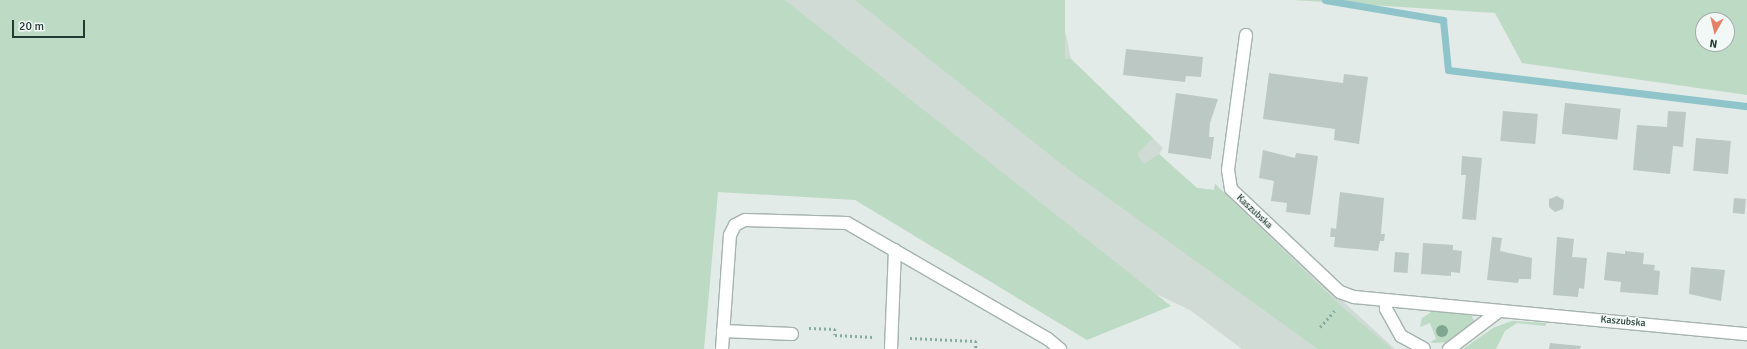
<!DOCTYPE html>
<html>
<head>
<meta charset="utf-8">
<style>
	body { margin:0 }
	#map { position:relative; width:1747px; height:349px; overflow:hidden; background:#e2ebe7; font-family:Signika,sans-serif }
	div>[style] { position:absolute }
	.built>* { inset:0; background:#d1dbd6 }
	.green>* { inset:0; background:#bddac4 }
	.stream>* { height:7px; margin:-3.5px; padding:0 3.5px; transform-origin:3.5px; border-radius:3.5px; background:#8fc4cb }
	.building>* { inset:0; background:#bbc8c3; transform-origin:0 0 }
	.path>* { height:2.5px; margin-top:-1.25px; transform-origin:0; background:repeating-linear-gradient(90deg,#86ac9f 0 2px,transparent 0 5px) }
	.roads { filter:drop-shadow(1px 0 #a5b3ae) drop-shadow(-1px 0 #a5b3ae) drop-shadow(0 1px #a5b3ae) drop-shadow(0 -1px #a5b3ae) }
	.minor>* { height:12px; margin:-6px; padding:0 6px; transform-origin:6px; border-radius:6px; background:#fff }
	.trees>* { width:12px; height:12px; margin:-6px; border-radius:50%; background:#81a68f }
	span { translate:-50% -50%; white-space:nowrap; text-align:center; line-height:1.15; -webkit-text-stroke:3px #f2f8f5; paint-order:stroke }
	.street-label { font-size:10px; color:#243b34 }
	.north { position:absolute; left:1695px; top:12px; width:40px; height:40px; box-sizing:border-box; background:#f2f8f5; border:1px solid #a0aca8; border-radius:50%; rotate:188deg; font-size:11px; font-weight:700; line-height:16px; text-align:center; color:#243b34 }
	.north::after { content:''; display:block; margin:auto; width:14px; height:18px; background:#e58166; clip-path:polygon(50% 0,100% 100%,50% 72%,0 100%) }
	.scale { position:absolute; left:12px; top:20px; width:73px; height:18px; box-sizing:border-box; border:2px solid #243b34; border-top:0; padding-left:5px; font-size:12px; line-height:14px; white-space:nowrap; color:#243b34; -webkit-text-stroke:3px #f2f8f5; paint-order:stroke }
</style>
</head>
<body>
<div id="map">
	<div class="built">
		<i style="clip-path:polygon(761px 0,1032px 0,1066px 34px,1071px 59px,1163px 148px,1159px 154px,1197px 188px,1214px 190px,1215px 184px,1395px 349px,1242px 349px,1190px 310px,1079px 258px)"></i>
	</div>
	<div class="green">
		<i style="clip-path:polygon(0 0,785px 0,1171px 306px,1087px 340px,855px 200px,718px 192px,704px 349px,0 349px)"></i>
		<i style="clip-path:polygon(855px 0,1065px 0,1065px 59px,1071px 59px,1153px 138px,1137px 154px,1144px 164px,1159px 154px,1197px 188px,1214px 190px,1215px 184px,1341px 306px,1392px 349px,1318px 349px,1065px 167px)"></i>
		<i style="clip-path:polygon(evenodd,1293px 0,1747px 0,1747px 95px,1522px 63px,1495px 13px,1293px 0,1703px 20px,1727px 20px,1727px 44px,1703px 44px,1703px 20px)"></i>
		<i style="clip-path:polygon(1433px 311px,1471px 315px,1475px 322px,1449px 342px,1434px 343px,1430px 342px,1436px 339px,1430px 323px,1420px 327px,1422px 318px)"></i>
		<i style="clip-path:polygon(1512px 321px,1546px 323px,1546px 326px,1517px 323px,1505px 331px,1496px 349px,1463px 349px,1493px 328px)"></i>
	</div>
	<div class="stream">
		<i style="left:1325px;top:0;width:120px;rotate:9.6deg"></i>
		<i style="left:1443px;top:20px;width:50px;rotate:84.3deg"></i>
		<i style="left:1448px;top:70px;width:301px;rotate:6.9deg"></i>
	</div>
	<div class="building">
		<i style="clip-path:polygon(1126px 49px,1203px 57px,1201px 77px,1186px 76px,1185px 82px,1123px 75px)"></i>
		<i style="clip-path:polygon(1269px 73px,1343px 83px,1344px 74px,1368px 77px,1359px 144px,1334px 140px,1335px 129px,1263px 119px)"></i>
		<i style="clip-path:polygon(1176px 93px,1218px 99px,1210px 123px,1209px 137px,1214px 137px,1211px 159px,1168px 153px)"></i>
		<i style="left:1565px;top:103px;width:56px;height:31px;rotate:6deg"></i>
		<i style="left:1503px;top:111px;width:35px;height:30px;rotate:5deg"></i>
		<i style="clip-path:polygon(1668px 111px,1686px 112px,1683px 147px,1673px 146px,1670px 174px,1633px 170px,1637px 125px,1667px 127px)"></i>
		<i style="left:1696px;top:138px;width:35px;height:33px;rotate:5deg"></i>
		<i style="clip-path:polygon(1263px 150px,1295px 158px,1296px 153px,1318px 156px,1310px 215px,1286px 212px,1287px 203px,1271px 201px,1274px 181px,1259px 178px)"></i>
		<i style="clip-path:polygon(1462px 156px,1482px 158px,1476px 220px,1462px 219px,1466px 175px,1461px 175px)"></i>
		<i style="clip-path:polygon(1340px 192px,1384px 198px,1381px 234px,1385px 234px,1384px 241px,1380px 241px,1378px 251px,1334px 247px,1335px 237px,1330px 237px,1331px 228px,1336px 229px)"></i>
		<i style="clip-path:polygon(1557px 196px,1564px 200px,1563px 209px,1555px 212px,1549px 207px,1549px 199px)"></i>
		<i style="left:1734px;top:198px;width:12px;height:15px;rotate:5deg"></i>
		<i style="clip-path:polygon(1492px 237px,1502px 238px,1500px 251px,1532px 258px,1531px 279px,1519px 279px,1518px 283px,1487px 280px)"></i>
		<i style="clip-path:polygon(1557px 237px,1574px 239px,1572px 257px,1587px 258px,1584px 289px,1579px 288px,1578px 297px,1553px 295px)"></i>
		<i style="clip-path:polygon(1423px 243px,1453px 245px,1453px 250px,1462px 251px,1460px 273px,1451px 272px,1451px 276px,1421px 274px)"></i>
		<i style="clip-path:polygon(1625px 251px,1644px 253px,1643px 264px,1655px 265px,1654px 270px,1660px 271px,1658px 295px,1620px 292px,1621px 282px,1604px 280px,1607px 252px,1625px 254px)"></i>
		<i style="left:1395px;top:252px;width:14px;height:20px;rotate:4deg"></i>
		<i style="clip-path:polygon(1691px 267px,1725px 270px,1721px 301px,1689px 294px)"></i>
		<i style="clip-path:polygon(1550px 343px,1581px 346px,1580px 349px,1549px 349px)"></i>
	</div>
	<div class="path">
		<i style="left:1320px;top:327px;width:24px;rotate:-48deg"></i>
		<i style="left:809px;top:328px;width:26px;rotate:2deg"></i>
		<i style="left:835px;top:329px;width:6px;rotate:90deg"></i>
		<i style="left:835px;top:335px;width:38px;rotate:3deg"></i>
		<i style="left:910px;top:338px;width:66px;rotate:2.6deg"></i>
		<i style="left:976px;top:341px;width:8px;rotate:90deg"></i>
	</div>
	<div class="roads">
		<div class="minor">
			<i style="left:1246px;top:35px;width:136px;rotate:97.6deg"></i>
			<i style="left:1228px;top:170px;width:19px;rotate:81deg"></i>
			<i style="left:1231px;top:189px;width:150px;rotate:43.4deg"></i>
			<i style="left:1340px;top:292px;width:15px;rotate:20deg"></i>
			<i style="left:1354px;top:297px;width:395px;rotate:5.4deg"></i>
			<i style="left:1386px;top:300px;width:9px;rotate:90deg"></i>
			<i style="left:1386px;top:309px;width:31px;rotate:61deg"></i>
			<i style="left:1401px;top:336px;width:26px;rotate:29deg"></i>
			<i style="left:723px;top:331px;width:69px;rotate:2.5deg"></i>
			<i style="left:722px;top:349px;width:114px;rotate:-86deg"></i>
			<i style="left:730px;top:235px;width:11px;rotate:-63deg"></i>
			<i style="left:735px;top:225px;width:11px;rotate:-27deg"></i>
			<i style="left:745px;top:220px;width:102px;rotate:1.7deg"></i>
			<i style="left:847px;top:223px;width:232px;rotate:30deg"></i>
			<i style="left:1048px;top:339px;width:16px;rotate:40deg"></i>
			<i style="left:891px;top:349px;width:99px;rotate:-87.7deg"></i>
			<i style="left:1449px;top:349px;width:63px;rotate:-37.2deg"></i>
		</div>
	</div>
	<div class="trees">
		<i style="left:1442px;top:331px"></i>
	</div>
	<div class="street-label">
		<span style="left:1254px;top:212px;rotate:43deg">Kaszubska</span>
		<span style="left:1623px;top:322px;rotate:5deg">Kaszubska</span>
	</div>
	<div class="north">N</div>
	<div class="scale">20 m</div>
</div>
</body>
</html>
